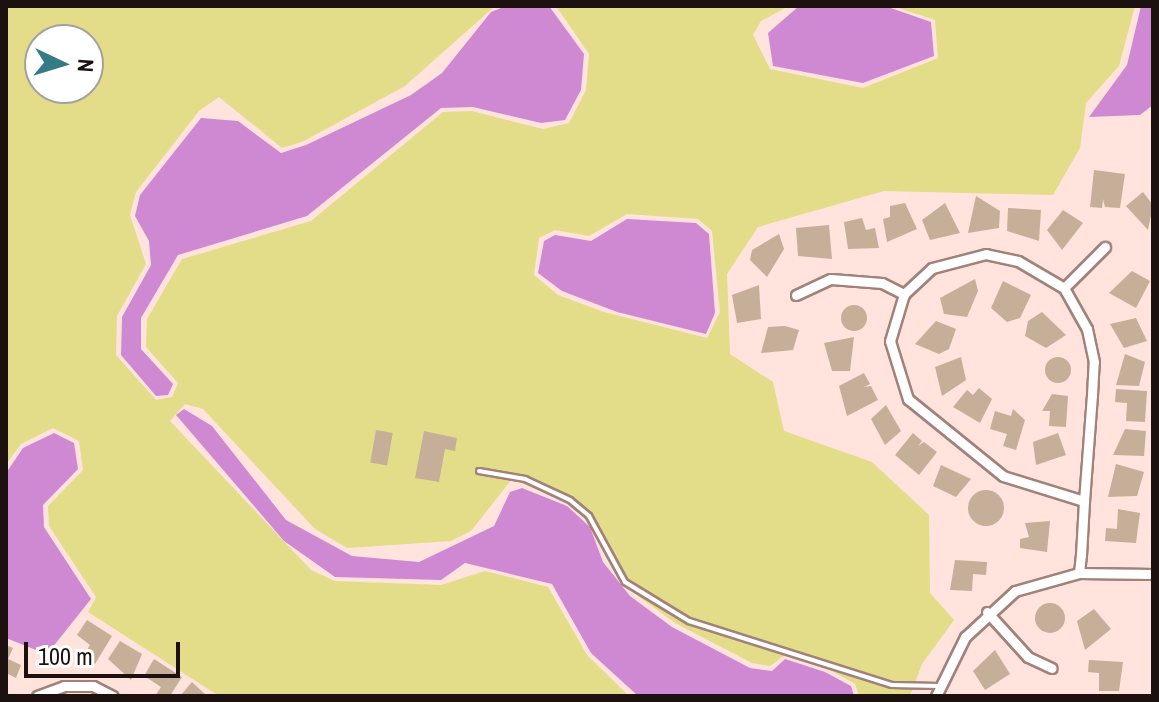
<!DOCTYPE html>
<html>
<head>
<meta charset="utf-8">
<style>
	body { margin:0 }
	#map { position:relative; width:1159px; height:702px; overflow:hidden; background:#ffe3dc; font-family:"Archivo Narrow",sans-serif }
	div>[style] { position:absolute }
	.green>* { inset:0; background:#e3dc89 }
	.water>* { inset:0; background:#cf89d3 }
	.building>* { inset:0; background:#c5af98; transform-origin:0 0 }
	.round { border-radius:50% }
	.roads { filter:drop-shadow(2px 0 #a1827a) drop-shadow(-2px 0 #a1827a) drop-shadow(0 2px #a1827a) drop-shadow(0 -2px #a1827a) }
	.lane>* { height:4px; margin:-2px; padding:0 2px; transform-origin:2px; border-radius:2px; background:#fff }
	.street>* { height:9px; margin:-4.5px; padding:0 4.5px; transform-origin:4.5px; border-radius:4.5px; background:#fff }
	span { translate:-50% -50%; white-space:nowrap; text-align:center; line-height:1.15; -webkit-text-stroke:7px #fff; paint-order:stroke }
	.frame { position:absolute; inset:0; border:8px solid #1c110e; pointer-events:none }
	.north { position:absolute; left:24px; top:24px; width:80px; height:80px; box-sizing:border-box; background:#fff; border:2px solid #a4a09f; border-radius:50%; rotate:94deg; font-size:22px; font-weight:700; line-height:32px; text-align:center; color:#1c110e }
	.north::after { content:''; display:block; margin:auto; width:28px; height:36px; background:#347b86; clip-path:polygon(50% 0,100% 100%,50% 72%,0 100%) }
	.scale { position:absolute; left:24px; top:642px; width:156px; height:36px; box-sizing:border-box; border:4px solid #1c110e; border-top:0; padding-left:10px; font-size:24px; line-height:28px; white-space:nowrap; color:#1c110e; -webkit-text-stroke:6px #fff; paint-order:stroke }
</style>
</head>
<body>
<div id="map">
	<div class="green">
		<i style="clip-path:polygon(evenodd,6px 6px,495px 6px,405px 86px,304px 141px,282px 148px,219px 97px,199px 111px,136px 192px,130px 215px,146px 264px,117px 316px,116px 355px,156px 400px,172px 397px,178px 383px,146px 347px,147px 319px,182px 259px,311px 221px,443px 112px,472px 111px,543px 129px,569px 123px,586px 90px,589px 54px,556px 6px,789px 6px,761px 21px,753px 35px,770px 69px,863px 88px,938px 58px,935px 20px,892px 6px,1135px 6px,1119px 66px,1086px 103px,1080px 148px,1053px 195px,884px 191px,758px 227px,727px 274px,730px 354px,773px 382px,784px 431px,872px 462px,929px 515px,930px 593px,954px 620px,922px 664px,910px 696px,859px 696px,855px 684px,827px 668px,785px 655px,770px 666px,752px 663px,675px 623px,634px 593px,608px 560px,594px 523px,569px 502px,512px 479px,471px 531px,451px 541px,347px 548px,315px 529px,203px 409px,185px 404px,170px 421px,311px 570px,335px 581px,441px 585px,485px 571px,548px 587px,587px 655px,629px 696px,219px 696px,88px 612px,96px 597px,49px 526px,48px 506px,83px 470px,79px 441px,53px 428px,21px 444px,6px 464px,6px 6px,40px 40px,88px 40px,88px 88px,40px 88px,40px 40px,6px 6px,627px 214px,698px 219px,712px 231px,720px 312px,707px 338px,604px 312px,558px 295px,534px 275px,539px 238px,555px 230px,589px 236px,627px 214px)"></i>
	</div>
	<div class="water">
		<i style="clip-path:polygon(506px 6px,549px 6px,584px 54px,581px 90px,565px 120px,541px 123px,473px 107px,441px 108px,307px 216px,178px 255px,141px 318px,141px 349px,173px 384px,168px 395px,156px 396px,121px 355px,122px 317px,151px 265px,149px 241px,135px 216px,140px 195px,201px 118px,238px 121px,281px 153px,306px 145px,411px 95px,442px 73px,491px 12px)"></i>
		<i style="clip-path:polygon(799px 6px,885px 6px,931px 22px,934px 56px,863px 83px,773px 66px,768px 33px)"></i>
		<i style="clip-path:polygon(1141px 6px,1153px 6px,1153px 105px,1140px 115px,1089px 117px,1127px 65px)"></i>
		<i style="clip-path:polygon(627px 219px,696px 223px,709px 234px,715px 313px,706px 334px,617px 312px,562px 291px,538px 273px,544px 241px,555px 235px,591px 241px)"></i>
		<i style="clip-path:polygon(184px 409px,212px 426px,286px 520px,352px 556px,419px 562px,494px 526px,510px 492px,522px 488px,567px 506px,590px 527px,603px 562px,630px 596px,672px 627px,750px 668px,772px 671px,785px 659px,825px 672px,851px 686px,854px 696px,638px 696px,591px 653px,552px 584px,465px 563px,441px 580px,335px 577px,284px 541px,176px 415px)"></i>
		<i style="clip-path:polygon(54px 433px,74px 443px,78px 469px,43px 505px,44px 527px,91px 599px,52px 648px,36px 650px,6px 638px,6px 473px,23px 448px)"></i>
	</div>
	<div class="building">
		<i style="clip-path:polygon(1094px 170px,1125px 174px,1120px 208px,1105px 207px,1103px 199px,1102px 208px,1090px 207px)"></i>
		<i style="clip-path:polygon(1143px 192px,1153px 205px,1148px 230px,1126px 206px)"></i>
		<i style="clip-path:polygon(976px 196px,1000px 211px,999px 228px,968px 233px)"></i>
		<i style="clip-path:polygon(905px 203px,917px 229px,887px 242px,883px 219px,890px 217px,890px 206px)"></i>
		<i style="clip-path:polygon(945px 203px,960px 233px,930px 240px,922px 220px)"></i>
		<i style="clip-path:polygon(1008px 208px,1041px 210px,1039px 241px,1007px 231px)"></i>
		<i style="clip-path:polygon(1063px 210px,1083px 223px,1062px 250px,1047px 230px)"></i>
		<i style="clip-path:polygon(862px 218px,866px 230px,875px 228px,879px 248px,848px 249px,844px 222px)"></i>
		<i style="clip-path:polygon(829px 225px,832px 259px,798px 256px,796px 228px)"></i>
		<i style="clip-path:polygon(779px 234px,784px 249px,767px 277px,750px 260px,752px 250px)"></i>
		<i style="clip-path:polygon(1132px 271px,1150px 281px,1136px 308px,1109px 293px)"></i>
		<i style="clip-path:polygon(975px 279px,978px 291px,967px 317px,944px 314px,940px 298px)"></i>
		<i style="clip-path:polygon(1003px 281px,1031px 295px,1020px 318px,1007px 322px,991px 308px)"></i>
		<i style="clip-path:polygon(759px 285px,761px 319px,737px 323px,732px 295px)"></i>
		<i class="round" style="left:841px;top:305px;width:26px;height:26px"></i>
		<i style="clip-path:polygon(1042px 312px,1066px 335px,1046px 348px,1025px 336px,1028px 321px)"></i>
		<i style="clip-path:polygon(1136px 318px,1147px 341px,1124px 348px,1110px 324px)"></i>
		<i style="clip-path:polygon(936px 321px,956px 329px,949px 349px,939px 354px,915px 344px)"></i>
		<i style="clip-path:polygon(785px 326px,799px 330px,793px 350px,761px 353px,768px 327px)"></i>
		<i style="clip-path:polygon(854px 337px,850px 371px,832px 371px,824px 343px)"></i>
		<i style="clip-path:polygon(1125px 354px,1145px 362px,1139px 386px,1116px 385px)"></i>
		<i class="round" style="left:1045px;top:357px;width:26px;height:26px"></i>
		<i style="clip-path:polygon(961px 357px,966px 380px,942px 396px,935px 367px)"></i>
		<i style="clip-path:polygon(864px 373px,870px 384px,864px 387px,871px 386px,878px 400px,847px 416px,839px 386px)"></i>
		<i style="clip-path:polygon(979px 388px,992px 399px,980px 423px,953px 407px,967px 390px,973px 395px)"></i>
		<i style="clip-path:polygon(1116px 389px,1147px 391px,1145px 422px,1126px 421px,1127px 403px,1115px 402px)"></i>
		<i style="clip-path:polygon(1052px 394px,1068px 396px,1066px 427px,1049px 426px,1050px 411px,1042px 411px)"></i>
		<i style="clip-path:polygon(886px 405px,901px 431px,885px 445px,871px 419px)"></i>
		<i style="clip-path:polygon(1013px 409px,1025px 420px,1016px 450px,1003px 446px,1007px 434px,990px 429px,995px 411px,1011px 416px)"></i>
		<i style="clip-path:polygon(1125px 429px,1146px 431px,1144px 456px,1113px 455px)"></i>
		<i style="left:376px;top:430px;width:17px;height:33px;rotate:10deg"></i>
		<i style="clip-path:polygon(424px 431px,457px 438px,455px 451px,445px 449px,439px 482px,415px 478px)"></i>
		<i style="clip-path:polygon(913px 433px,922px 441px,918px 446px,924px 442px,937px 452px,919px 475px,895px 455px)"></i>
		<i style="clip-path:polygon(1058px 433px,1066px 455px,1036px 465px,1033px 442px)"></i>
		<i style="clip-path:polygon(1116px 464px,1144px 472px,1137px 496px,1108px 497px)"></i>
		<i style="clip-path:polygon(941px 465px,971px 479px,956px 497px,933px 486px)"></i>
		<i class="round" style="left:968px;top:490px;width:36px;height:36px"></i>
		<i style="clip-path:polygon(1118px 509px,1140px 513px,1136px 543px,1105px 541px,1106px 528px,1117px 529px)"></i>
		<i style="clip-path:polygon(1050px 521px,1047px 552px,1020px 548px,1020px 539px,1029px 537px,1025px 523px)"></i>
		<i style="clip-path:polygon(955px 560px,987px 562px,986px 575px,973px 574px,972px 591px,950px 590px)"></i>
		<i class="round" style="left:1035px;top:603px;width:30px;height:30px"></i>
		<i style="clip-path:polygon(1094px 609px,1111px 629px,1085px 650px,1077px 621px)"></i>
		<i style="clip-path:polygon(87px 620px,112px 636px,95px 664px,83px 656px,90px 645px,77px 635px)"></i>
		<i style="clip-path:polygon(120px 641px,142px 654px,131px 680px,108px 659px)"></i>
		<i style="clip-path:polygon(6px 645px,13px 648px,8px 659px,21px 665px,16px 678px,6px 673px)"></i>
		<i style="clip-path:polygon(995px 650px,1010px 674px,985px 690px,973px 671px)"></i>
		<i style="clip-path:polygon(154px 659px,182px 677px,170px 696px,155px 696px,161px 687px,144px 676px)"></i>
		<i style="clip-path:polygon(1089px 660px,1123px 662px,1119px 691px,1099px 691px,1099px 673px,1088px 672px)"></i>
		<i style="clip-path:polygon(192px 682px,207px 696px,180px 696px)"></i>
	</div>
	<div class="roads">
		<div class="lane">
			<i style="left:479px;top:471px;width:47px;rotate:9.9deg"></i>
			<i style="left:525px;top:479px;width:50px;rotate:25deg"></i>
			<i style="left:570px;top:500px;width:25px;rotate:40deg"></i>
			<i style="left:589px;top:516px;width:75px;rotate:61.4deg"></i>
			<i style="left:625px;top:582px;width:75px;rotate:31.4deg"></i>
			<i style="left:689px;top:621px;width:213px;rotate:17.5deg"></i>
			<i style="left:892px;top:685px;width:47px;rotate:1.2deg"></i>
		</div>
		<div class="street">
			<i style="left:1064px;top:288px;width:58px;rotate:-45deg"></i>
			<i style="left:796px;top:295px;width:38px;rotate:-25deg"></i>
			<i style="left:831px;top:279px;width:51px;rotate:4.5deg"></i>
			<i style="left:882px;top:283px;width:25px;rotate:27deg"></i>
			<i style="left:1079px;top:573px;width:18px;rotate:-84deg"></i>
			<i style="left:1081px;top:555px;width:54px;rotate:-86.8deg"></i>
			<i style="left:1084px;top:501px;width:106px;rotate:-85.7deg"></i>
			<i style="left:1092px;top:395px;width:33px;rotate:-87deg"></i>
			<i style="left:1094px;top:362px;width:34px;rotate:-102deg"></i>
			<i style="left:1087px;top:329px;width:47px;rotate:-119.3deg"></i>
			<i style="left:1064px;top:288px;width:53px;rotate:-149.6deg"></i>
			<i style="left:1018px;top:261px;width:33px;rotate:-168deg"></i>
			<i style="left:986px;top:254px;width:56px;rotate:165.5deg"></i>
			<i style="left:932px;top:268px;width:38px;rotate:137deg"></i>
			<i style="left:904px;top:294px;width:49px;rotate:106.6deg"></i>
			<i style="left:890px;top:341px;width:61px;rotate:72.8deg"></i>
			<i style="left:908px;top:399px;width:122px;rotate:39deg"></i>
			<i style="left:1003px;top:476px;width:85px;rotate:17.2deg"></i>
			<i style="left:987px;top:612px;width:61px;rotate:47.7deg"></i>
			<i style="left:1028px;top:657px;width:26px;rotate:25deg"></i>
			<i style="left:37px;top:696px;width:29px;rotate:-20deg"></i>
			<i style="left:64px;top:686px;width:29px"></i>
			<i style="left:93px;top:686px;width:22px;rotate:27deg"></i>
			<i style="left:936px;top:696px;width:66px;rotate:-63.8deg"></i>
			<i style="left:965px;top:637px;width:68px;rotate:-42.6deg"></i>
			<i style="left:1015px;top:591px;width:66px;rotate:-15.7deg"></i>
			<i style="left:1079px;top:573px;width:74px;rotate:0.8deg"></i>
		</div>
	</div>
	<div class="frame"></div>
	<div class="north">N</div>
	<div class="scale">100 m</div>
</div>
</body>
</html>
